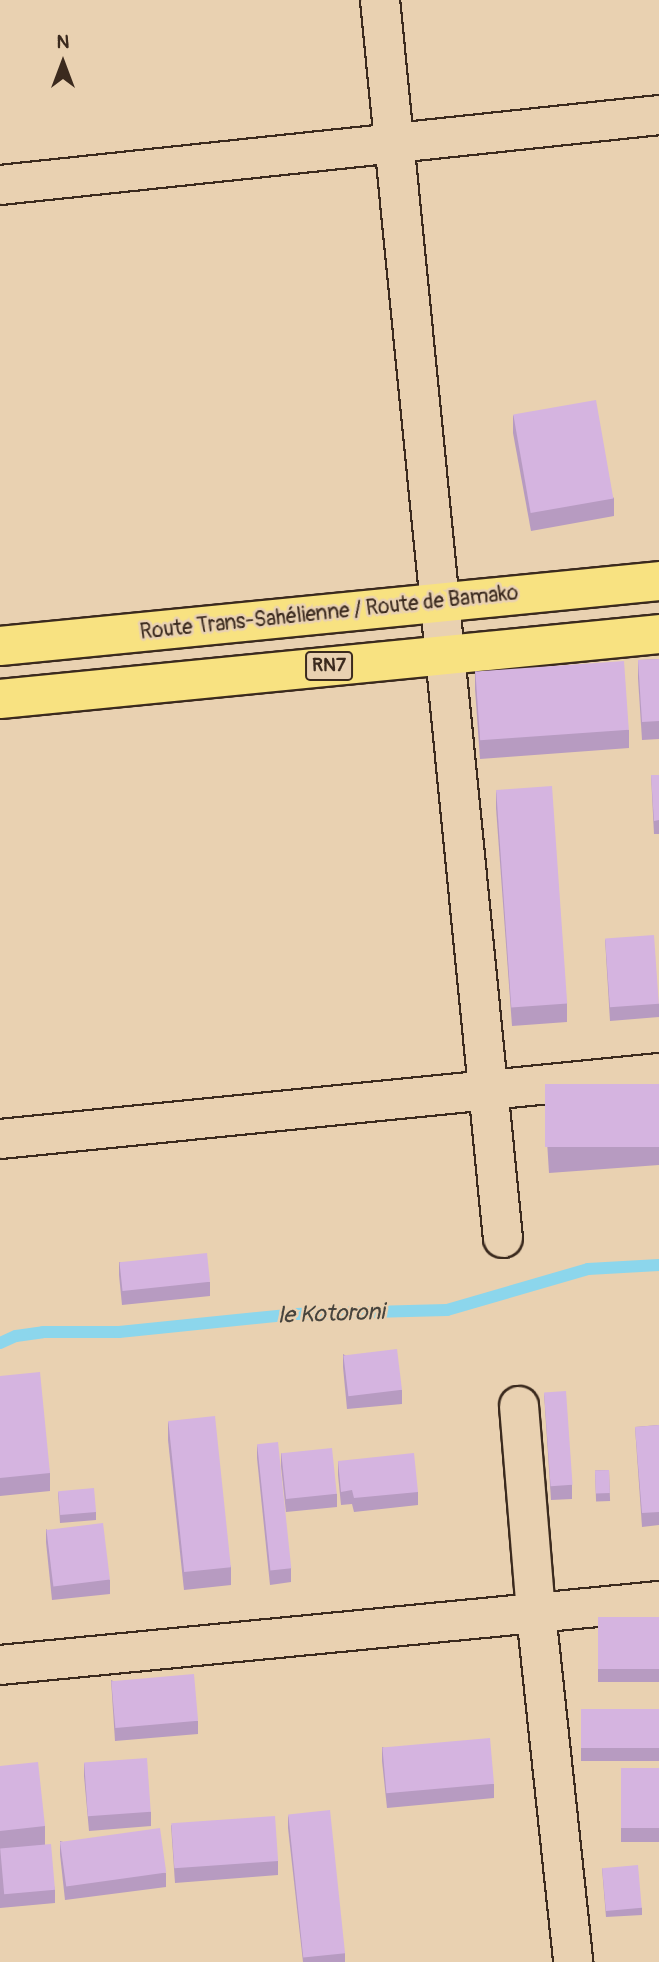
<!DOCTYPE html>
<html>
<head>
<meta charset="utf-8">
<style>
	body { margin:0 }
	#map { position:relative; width:659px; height:1962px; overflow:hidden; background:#e9d1b1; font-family:Pangolin,sans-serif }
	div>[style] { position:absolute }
	.stream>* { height:12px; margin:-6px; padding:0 6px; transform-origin:6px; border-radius:6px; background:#8cd6ec }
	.roads { filter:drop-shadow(2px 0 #3b2a1e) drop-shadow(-2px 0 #3b2a1e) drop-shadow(0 2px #3b2a1e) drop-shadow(0 -2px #3b2a1e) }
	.minor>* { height:38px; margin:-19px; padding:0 19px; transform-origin:19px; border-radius:19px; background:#e9d1b1 }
	.trunk>* { height:38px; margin:-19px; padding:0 19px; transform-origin:19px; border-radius:19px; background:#f8e281 }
	.wall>* { inset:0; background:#b79bc1; transform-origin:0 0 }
	.building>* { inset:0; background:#d5b4e0; transform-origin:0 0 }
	span { translate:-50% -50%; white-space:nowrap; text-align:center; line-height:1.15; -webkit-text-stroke:5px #e9d1b1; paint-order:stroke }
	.shield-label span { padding:2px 5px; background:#e9d1b1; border:2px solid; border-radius:5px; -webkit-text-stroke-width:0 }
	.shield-label { font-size:19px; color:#3b2a1e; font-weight:700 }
	.street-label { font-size:21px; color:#3b2a1e }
	.water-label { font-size:23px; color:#47443d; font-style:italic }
	.north { position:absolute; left:28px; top:28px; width:70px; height:70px; -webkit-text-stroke:5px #e9d1b1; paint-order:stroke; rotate:0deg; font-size:19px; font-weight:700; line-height:28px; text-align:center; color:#3b2a1e }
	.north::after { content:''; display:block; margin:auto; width:24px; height:32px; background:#3b2a1e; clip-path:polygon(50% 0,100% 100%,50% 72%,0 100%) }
</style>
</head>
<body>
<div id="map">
	<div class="stream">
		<i style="left:0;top:1343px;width:17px;rotate:-24deg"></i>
		<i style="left:16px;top:1336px;width:27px;rotate:-8deg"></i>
		<i style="left:43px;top:1332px;width:76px"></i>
		<i style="left:119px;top:1332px;width:177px;rotate:-5.8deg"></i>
		<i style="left:295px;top:1314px;width:152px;rotate:-1.5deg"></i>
		<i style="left:447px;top:1310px;width:147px;rotate:-16.2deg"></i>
		<i style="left:588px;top:1269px;width:71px;rotate:-3.2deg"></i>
	</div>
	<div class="roads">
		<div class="minor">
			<i style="left:380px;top:0;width:1244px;rotate:84.33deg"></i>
			<i style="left:0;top:185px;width:663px;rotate:-6.06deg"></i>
			<i style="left:0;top:1139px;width:662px;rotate:-5.72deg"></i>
			<i style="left:519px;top:1406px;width:208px;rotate:85.3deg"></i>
			<i style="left:536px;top:1613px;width:351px;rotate:83.9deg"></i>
			<i style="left:0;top:1665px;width:662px;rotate:-5.55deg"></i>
		</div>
		<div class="trunk">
			<i style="left:0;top:646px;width:662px;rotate:-5.63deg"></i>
			<i style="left:0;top:699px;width:662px;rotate:-5.63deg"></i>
		</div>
	</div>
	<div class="wall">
		<i style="clip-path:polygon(513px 415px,614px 498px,614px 516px,531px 531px,513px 433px)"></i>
		<i style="clip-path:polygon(659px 659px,659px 739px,642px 740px,638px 678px,638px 660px)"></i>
		<i style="clip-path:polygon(475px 671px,629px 730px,629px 748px,480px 759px,475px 689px)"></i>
		<i style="clip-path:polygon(651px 775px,659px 775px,659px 834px,654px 834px)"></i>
		<i style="clip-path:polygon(496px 790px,567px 1003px,567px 1022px,512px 1026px,496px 808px)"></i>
		<i style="clip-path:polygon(605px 939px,659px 1004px,659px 1017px,610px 1021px)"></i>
		<i style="clip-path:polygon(659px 1084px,659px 1165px,549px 1173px,545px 1110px,545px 1092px)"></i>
		<i style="clip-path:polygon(119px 1262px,210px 1282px,210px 1296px,122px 1305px,119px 1275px)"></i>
		<i style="clip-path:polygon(343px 1354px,402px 1390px,402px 1404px,347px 1409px,343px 1367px)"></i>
		<i style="clip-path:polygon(0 1376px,50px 1473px,50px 1491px,0 1496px)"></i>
		<i style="clip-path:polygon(544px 1393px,572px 1485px,572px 1499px,551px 1500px)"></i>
		<i style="clip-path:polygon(168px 1421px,231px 1567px,231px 1585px,184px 1590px,168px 1440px)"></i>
		<i style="clip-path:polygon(659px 1425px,659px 1525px,642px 1527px,635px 1427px)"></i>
		<i style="clip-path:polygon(257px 1444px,291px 1568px,291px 1582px,270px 1585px,257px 1458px)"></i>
		<i style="clip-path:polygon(281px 1453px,337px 1494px,337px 1507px,286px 1512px,281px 1466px)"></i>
		<i style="clip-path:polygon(338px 1461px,418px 1492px,418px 1505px,354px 1512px,352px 1504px,341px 1505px,338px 1475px)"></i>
		<i style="left:609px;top:1470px;width:31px;height:14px;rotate:88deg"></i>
		<i style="clip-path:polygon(58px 1492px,96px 1512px,96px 1520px,60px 1523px)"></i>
		<i style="clip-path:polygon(46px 1529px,110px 1580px,110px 1594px,52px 1600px,46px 1542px)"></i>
		<i style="left:659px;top:1617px;width:65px;height:61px;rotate:90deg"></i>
		<i style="clip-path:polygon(111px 1680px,198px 1721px,198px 1734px,115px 1741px)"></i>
		<i style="left:659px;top:1709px;width:52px;height:78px;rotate:90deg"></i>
		<i style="clip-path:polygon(382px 1747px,494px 1784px,494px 1798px,387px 1808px,382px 1761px)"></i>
		<i style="clip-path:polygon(84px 1763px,151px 1812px,151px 1826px,89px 1831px,84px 1776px)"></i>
		<i style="clip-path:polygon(0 1766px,45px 1826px,45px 1845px,55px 1890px,55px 1903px,0 1908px)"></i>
		<i style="left:659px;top:1768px;width:74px;height:38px;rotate:90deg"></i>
		<i style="clip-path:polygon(288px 1815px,345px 1953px,345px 1962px,303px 1962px,288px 1828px)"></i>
		<i style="clip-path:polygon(171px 1825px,278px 1861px,278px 1875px,175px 1883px)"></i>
		<i style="clip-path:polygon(60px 1841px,166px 1873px,166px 1887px,65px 1900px,60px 1854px)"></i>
		<i style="clip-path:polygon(602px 1868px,642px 1908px,642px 1915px,606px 1917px)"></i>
	</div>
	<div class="building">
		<i style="left:596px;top:400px;width:100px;height:84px;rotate:80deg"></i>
		<i style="clip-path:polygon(659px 659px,659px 721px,642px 722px,638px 660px)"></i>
		<i style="left:624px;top:661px;width:69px;height:149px;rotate:86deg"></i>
		<i style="clip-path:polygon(651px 775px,659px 775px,659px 820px,654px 821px)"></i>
		<i style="left:552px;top:786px;width:218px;height:56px;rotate:86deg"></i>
		<i style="left:654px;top:935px;width:69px;height:49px;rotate:86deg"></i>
		<i style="left:659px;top:1084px;width:63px;height:114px;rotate:90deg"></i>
		<i style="left:207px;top:1253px;width:29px;height:88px;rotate:84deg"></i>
		<i style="left:397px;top:1349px;width:41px;height:54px;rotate:83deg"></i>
		<i style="clip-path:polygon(40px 1372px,50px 1473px,0 1478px,0 1376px)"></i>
		<i style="left:566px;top:1391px;width:94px;height:22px;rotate:86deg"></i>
		<i style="left:215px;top:1416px;width:152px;height:47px;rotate:84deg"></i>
		<i style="clip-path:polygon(659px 1425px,659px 1512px,642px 1513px,635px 1427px)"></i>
		<i style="left:278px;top:1442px;width:127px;height:21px;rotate:84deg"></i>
		<i style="left:332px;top:1448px;width:46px;height:51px;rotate:84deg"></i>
		<i style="clip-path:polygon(414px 1453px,418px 1492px,354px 1498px,352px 1490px,341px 1492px,338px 1461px)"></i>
		<i style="left:609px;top:1470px;width:23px;height:14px;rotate:88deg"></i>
		<i style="left:94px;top:1488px;width:24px;height:36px;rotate:85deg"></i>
		<i style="left:103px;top:1523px;width:57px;height:57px;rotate:83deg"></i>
		<i style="left:659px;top:1617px;width:52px;height:61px;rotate:90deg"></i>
		<i style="left:194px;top:1674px;width:47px;height:83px;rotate:85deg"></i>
		<i style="left:659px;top:1709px;width:39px;height:78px;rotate:90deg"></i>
		<i style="left:490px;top:1738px;width:46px;height:108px;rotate:85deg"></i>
		<i style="left:147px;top:1758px;width:54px;height:63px;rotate:86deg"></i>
		<i style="clip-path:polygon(38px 1762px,45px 1826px,0 1831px,0 1766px)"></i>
		<i style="left:659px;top:1768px;width:60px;height:38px;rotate:90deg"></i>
		<i style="left:330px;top:1810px;width:144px;height:42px;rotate:84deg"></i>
		<i style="left:275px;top:1816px;width:45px;height:104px;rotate:86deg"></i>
		<i style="left:160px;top:1828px;width:45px;height:101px;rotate:82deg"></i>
		<i style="left:51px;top:1844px;width:46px;height:51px;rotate:85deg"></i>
		<i style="left:638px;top:1865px;width:43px;height:36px;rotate:85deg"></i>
	</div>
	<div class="shield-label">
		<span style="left:329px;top:666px">RN7</span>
	</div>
	<div class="street-label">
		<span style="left:329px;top:613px;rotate:-6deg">Route Trans-Sahélienne / Route de Bamako</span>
	</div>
	<div class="water-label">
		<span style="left:331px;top:1314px;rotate:-2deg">le Kotoroni</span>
	</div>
	<div class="north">N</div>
</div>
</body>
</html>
